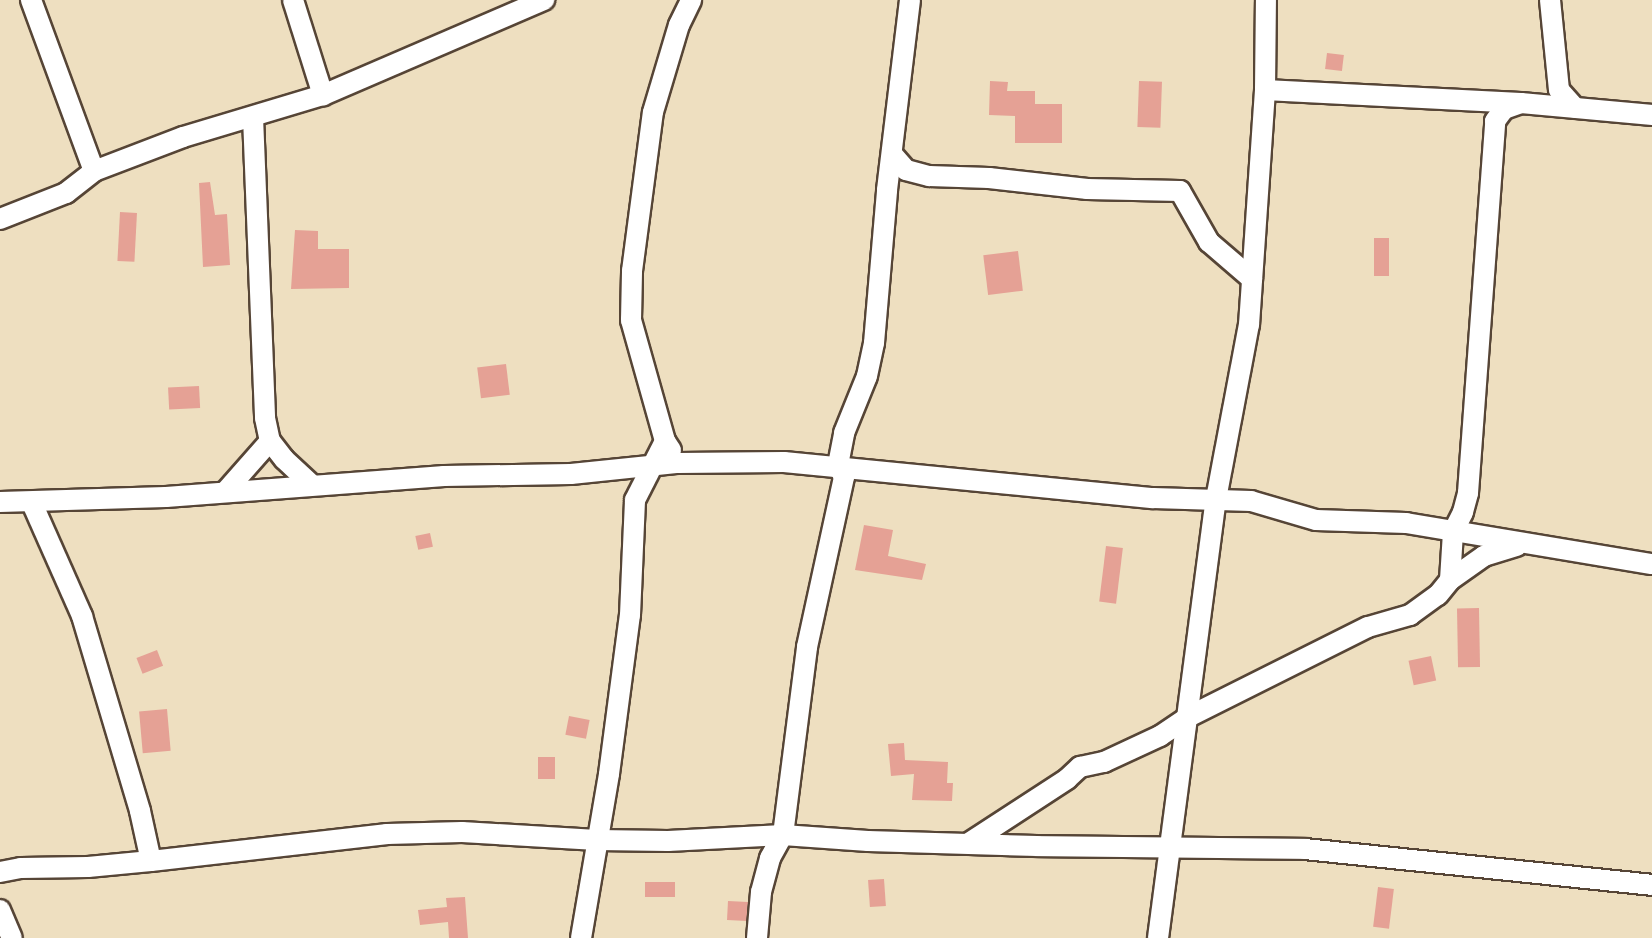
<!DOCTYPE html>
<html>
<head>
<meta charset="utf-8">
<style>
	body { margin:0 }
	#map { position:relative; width:1652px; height:938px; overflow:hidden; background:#eedfc0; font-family:Mynerve,sans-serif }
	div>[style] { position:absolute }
	.building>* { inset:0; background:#e5a195; transform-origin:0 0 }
	.roads { filter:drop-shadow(2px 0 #564536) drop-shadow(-2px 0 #564536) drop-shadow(0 2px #564536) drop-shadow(0 -2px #564536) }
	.street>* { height:20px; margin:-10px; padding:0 10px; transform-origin:10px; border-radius:10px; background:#fff }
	span { translate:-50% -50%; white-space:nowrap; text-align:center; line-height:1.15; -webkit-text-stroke:5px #f6f6f2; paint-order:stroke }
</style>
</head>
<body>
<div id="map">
	<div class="building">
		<i style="left:1327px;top:53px;width:17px;height:16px;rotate:7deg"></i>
		<i style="clip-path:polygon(990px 81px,1008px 82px,1007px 91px,1035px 91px,1035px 104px,1062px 104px,1062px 143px,1015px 143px,1015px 116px,989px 115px)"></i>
		<i style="left:1139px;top:81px;width:23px;height:46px;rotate:2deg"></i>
		<i style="clip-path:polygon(210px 182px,215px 215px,227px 214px,230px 265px,203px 267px,199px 183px)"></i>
		<i style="left:120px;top:212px;width:17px;height:49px;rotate:3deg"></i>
		<i style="clip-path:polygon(295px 230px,318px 231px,318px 249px,349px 249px,349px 288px,291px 289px)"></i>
		<i style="left:1374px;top:238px;width:15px;height:38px"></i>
		<i style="left:1018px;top:251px;width:40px;height:35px;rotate:83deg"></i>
		<i style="left:506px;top:364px;width:31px;height:29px;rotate:83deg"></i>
		<i style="left:199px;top:386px;width:22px;height:31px;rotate:87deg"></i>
		<i style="clip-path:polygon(864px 525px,893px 530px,888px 556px,926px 564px,922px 580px,855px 570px)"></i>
		<i style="left:430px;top:533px;width:14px;height:15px;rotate:78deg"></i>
		<i style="left:1106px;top:546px;width:17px;height:56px;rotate:7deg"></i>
		<i style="left:1479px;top:608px;width:59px;height:22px;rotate:89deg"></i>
		<i style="left:157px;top:650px;width:17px;height:22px;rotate:69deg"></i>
		<i style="left:1431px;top:656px;width:25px;height:23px;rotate:78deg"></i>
		<i style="left:167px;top:709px;width:42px;height:28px;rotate:85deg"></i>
		<i style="left:569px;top:716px;width:21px;height:19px;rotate:11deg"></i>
		<i style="clip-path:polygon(904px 743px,905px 760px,948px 762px,947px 783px,953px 783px,952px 801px,912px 800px,914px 774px,891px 776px,888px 744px)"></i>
		<i style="left:538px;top:757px;width:17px;height:22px"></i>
		<i style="left:884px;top:879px;width:27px;height:16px;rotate:86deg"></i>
		<i style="left:645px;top:882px;width:30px;height:15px"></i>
		<i style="left:1378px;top:887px;width:16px;height:40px;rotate:7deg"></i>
		<i style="clip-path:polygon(465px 897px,468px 938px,449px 938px,448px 922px,420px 925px,418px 910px,447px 907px,446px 898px)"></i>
		<i style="left:728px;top:901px;width:20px;height:19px;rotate:3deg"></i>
	</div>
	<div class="roads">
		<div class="street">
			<i style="left:31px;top:0;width:182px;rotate:69.8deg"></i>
			<i style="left:293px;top:0;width:100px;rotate:72.5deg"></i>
			<i style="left:1550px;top:0;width:90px;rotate:84.3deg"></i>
			<i style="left:1559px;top:90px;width:24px;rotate:48deg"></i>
			<i style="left:1265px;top:90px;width:256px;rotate:2.9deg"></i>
			<i style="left:1521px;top:103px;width:132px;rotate:5.2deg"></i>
			<i style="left:253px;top:117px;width:301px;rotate:87.7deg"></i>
			<i style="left:265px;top:418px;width:24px;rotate:78deg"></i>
			<i style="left:270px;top:441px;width:23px;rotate:52deg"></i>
			<i style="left:284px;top:459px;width:38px;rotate:43deg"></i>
			<i style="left:893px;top:155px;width:20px;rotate:49deg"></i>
			<i style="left:906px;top:170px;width:24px;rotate:15deg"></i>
			<i style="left:929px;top:176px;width:60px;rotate:1.9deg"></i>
			<i style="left:989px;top:178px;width:99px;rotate:6.4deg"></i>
			<i style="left:1087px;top:189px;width:93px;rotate:1.2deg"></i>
			<i style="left:1180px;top:191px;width:59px;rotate:60.4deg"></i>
			<i style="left:1209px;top:242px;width:57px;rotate:40.7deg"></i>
			<i style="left:0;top:219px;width:71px;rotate:-21.5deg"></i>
			<i style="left:66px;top:193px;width:36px;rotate:-38deg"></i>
			<i style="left:94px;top:171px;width:95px;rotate:-20.9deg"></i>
			<i style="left:183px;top:137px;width:146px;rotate:-16.7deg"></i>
			<i style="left:323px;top:95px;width:241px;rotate:-23.3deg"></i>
			<i style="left:671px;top:450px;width:11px;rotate:-124deg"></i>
			<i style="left:665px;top:441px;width:126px;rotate:-105.7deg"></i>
			<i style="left:631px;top:320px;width:49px;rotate:-88.8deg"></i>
			<i style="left:632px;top:271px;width:160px;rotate:-82.5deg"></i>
			<i style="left:653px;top:112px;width:91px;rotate:-73.4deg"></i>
			<i style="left:679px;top:25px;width:28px;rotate:-64deg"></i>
			<i style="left:225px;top:492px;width:68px;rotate:-48.6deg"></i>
			<i style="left:0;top:502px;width:166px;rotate:-1.7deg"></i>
			<i style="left:166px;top:497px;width:279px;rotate:-4.3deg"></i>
			<i style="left:444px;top:476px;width:127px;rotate:-0.9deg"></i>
			<i style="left:571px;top:474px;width:108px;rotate:-5.9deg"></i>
			<i style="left:678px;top:463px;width:106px;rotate:-0.5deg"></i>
			<i style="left:784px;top:462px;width:371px;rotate:5.6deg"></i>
			<i style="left:1153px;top:498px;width:98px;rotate:1.8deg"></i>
			<i style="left:1251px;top:501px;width:68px;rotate:16.3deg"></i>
			<i style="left:1316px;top:520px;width:90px;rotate:1.9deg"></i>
			<i style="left:1406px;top:523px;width:249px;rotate:9.5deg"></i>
			<i style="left:32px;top:503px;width:124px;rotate:66.1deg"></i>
			<i style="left:82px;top:616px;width:203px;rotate:73.4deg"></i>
			<i style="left:140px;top:811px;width:51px;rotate:77.6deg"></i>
			<i style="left:1450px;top:580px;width:48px;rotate:-86.4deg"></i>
			<i style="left:1453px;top:532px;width:22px;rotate:-63deg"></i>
			<i style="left:1463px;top:512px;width:20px;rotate:-75deg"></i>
			<i style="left:1468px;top:493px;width:373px;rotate:-85.8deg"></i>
			<i style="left:1495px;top:121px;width:15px;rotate:-53deg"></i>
			<i style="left:1504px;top:109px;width:18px;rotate:-19deg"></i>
			<i style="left:969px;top:843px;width:117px;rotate:-33.1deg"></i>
			<i style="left:1067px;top:779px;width:18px;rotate:-43deg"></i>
			<i style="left:1080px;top:767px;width:25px;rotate:-12deg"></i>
			<i style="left:1104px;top:762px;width:62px;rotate:-24.9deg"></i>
			<i style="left:1160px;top:736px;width:34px;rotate:-34deg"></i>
			<i style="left:1188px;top:717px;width:201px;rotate:-26.6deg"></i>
			<i style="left:1368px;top:627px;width:44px;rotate:-15.9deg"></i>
			<i style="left:1410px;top:615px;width:34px;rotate:-36deg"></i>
			<i style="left:1438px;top:595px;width:19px;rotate:-51deg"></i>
			<i style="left:1450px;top:580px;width:42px;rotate:-35.2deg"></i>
			<i style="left:1484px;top:556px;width:34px;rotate:-17deg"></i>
			<i style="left:0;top:872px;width:21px;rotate:-11deg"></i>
			<i style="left:21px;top:868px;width:67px;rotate:-0.9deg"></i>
			<i style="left:88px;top:867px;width:63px;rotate:-5.4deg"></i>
			<i style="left:151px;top:861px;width:238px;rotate:-6.5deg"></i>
			<i style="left:387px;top:834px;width:75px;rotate:-1.5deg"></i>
			<i style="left:462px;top:832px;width:135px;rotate:3.4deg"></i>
			<i style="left:597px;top:840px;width:71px;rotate:0.8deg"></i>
			<i style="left:668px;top:841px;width:115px;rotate:-3deg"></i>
			<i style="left:783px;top:835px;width:85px;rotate:4deg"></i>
			<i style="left:868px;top:841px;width:169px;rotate:1.7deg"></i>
			<i style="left:1037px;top:846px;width:268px;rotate:0.6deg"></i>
			<i style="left:1305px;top:849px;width:349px;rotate:5.9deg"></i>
			<i style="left:0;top:910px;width:30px;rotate:67deg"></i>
			<i style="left:581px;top:938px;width:166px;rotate:-80.3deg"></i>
			<i style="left:609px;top:774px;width:160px;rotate:-82.5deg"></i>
			<i style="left:630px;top:615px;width:115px;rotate:-87.5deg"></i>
			<i style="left:635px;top:500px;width:66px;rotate:-63deg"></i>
			<i style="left:757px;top:938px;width:46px;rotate:-85deg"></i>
			<i style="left:761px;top:892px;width:35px;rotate:-75deg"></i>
			<i style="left:770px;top:858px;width:26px;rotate:-61deg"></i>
			<i style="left:783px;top:835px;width:190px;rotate:-82.7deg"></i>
			<i style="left:807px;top:647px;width:174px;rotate:-77.7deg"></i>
			<i style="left:844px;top:477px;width:13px;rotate:-117deg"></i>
			<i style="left:838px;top:465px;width:33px;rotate:-79deg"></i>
			<i style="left:844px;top:433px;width:61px;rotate:-68deg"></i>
			<i style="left:867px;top:376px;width:34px;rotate:-78deg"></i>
			<i style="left:874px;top:343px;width:154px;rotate:-85.1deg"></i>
			<i style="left:887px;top:190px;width:191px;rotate:-83.1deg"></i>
			<i style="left:1158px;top:938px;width:443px;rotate:-82.5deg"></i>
			<i style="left:1216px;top:499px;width:177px;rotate:-79.3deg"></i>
			<i style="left:1249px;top:325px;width:236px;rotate:-86.1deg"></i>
			<i style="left:1265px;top:90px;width:90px;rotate:-89.4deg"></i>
		</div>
	</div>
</div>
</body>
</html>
